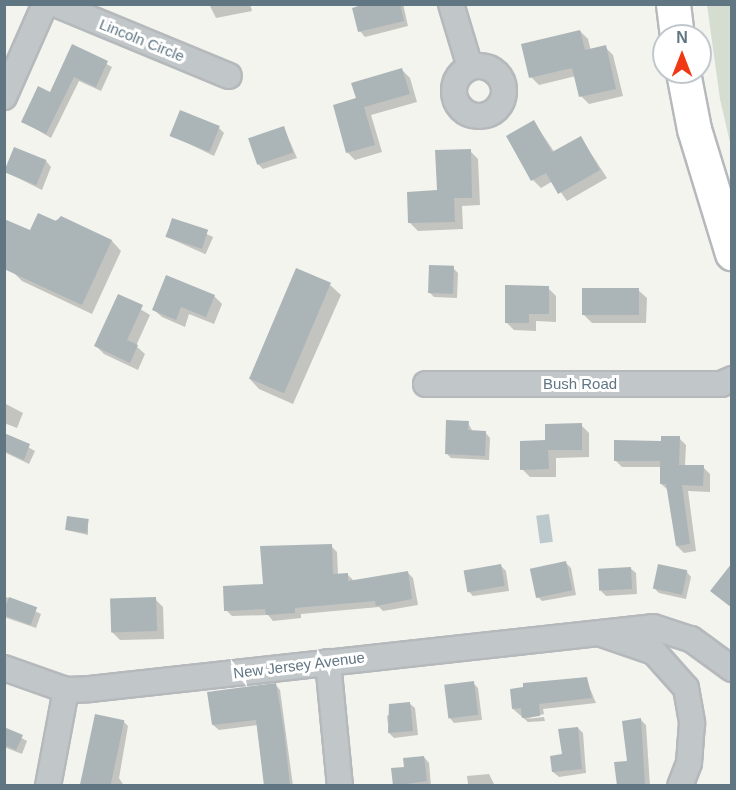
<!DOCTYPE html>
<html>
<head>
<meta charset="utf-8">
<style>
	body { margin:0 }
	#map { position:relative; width:736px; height:790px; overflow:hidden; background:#f4f4ef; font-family:Helvetica,sans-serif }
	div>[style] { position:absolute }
	.green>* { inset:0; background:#d5dcd0 }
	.water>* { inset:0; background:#bbc9cd; transform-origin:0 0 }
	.shadow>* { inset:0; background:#0003; transform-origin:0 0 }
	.building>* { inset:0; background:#abb5b8; transform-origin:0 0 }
	.roads { filter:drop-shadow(2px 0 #b5b9bc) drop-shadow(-2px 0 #b5b9bc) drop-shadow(0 2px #b5b9bc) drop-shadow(0 -2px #b5b9bc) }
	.minor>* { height:24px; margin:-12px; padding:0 12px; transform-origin:12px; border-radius:12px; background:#c1c6c8 }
	.minor>.ring { margin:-12px; padding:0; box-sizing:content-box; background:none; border:24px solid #c1c6c8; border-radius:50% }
	.highway>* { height:33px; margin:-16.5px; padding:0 16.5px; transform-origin:16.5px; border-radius:16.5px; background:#fff }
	span { translate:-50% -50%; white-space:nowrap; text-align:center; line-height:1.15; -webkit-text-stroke:6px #fff; paint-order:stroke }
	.street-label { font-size:15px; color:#617683 }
	.frame { position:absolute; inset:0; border:6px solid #617683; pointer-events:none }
	.north { position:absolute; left:652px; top:24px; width:60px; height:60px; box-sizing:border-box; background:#fff; border:2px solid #c0c8cd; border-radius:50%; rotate:0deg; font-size:16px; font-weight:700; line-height:24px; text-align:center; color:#617683 }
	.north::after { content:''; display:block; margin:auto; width:21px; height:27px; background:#f03814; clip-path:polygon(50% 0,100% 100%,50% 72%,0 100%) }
</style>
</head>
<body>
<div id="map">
	<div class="green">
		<i style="clip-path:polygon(707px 5px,731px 5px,731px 147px,720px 99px)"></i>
	</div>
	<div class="water">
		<i style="left:549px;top:514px;width:28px;height:13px;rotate:82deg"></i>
	</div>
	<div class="shadow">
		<i style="clip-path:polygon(209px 4px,250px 4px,252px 11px,216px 18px)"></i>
		<i style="clip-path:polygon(372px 4px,403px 4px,408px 26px,365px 37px,360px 31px)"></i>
		<i style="clip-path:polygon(580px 31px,588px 39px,591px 51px,605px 47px,613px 55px,623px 96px,589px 104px,581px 96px,576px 76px,539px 85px,531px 77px)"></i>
		<i style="clip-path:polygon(73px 46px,112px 67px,101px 91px,79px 81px,51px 138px,22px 121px,51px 94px)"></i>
		<i style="clip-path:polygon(402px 70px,410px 78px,417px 102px,371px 115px,382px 152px,355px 160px,347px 152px,358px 99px)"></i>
		<i style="clip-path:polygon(534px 122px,555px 153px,581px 138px,607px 178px,567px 201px,553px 181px,541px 188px,533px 180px)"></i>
		<i style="clip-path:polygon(219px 128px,224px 133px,214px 156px,171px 135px)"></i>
		<i style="clip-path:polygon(284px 128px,297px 158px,263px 169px,257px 163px)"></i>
		<i style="clip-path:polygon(470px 151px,478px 159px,480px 205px,462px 206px,463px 229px,418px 231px,410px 223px)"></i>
		<i style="clip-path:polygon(46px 161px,51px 167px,42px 190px,6px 172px)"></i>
		<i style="clip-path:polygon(61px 218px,112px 241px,121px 251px,92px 314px,22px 281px,12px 271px,31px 232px)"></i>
		<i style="left:173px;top:219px;width:44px;height:19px;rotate:24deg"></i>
		<i style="clip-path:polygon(453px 268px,458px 273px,457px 298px,434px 297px,429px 292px)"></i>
		<i style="clip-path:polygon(330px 285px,341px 295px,293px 404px,259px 389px,249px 378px)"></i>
		<i style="clip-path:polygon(548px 288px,556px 296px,556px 322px,536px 321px,536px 331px,514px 330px,506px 322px)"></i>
		<i style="clip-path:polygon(638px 290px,647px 298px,646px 323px,592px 323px,584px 315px)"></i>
		<i style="clip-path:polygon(119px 296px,150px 315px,136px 346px,145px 354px,138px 370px,104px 354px,96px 346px)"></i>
		<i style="clip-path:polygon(214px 296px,222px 304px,214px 324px,189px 314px,185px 327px,162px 317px,153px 309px)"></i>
		<i style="clip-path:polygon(4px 403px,23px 413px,17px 428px,4px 423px)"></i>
		<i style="clip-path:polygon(468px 423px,473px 432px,485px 432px,490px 438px,489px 460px,451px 458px,446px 453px)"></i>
		<i style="clip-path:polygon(581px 425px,589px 433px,589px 457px,556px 458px,556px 477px,530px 477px,522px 469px,546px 442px)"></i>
		<i style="clip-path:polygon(8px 436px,35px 451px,29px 464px,4px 452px)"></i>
		<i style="clip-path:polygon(679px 438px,686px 445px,685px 466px,703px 467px,710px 474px,710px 492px,688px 491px,696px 551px,684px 553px,677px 546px,668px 490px,661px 484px,661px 467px,622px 467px,615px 460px)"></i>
		<i style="clip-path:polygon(88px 521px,88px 535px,66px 530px)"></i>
		<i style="clip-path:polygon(331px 546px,337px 552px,338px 575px,347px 574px,354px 581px,407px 572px,413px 578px,418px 605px,383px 611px,379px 607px,301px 614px,301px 618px,273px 621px,268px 615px,232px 616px,226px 610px)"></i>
		<i style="clip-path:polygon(566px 563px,571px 568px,576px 595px,542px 601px,537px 596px)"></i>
		<i style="clip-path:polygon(501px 566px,506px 571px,509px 591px,473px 596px,468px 591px)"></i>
		<i style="clip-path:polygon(630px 568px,636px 573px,637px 594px,606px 596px,601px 591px)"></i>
		<i style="clip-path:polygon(686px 571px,691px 577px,686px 599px,659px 593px,654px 588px)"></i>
		<i style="clip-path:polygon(4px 596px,41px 614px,36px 628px,4px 617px)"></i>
		<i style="clip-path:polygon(155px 599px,163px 607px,164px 639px,120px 640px,112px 632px)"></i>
		<i style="clip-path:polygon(586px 679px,596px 703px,543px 709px,544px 714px,526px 719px,544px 717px,545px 721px,528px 722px,513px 709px)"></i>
		<i style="clip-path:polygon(473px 683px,478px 688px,482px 720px,454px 723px,449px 717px)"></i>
		<i style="clip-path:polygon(275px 684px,280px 690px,293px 786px,261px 786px,265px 783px,258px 725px,219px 730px,213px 725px)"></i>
		<i style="clip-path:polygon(409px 703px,415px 708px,418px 735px,394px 738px,389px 733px,387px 716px)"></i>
		<i style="clip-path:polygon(641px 720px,646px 725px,650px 786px,618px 786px)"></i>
		<i style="clip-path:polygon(123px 721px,128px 726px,119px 778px,124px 786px,85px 786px)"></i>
		<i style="clip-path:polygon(4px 728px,27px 741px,22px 754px,4px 747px)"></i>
		<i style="clip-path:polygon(578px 728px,583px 733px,586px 773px,559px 777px,553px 772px)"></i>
		<i style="clip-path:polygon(424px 757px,429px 763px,431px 786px,394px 786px,406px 768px)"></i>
		<i style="clip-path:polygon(489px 774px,495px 786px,460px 786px,468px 784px,467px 776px)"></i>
	</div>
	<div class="building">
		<i style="clip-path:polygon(365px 4px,400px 4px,404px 21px,358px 32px,352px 8px)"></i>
		<i style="clip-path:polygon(580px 30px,585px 50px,606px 45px,616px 89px,579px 97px,572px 68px,529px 78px,521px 44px)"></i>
		<i style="clip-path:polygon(72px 44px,108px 61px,96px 87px,74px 77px,46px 134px,21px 122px,38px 86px,50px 92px)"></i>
		<i style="clip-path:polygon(402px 68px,410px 94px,364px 107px,375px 145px,346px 153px,333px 105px,356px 98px,351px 83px)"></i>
		<i style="left:180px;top:110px;width:43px;height:28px;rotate:22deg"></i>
		<i style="clip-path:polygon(534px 120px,552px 152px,581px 136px,600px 170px,558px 194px,546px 173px,531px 181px,506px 136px)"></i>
		<i style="left:284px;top:126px;width:28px;height:38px;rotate:71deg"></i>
		<i style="left:14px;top:147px;width:35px;height:27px;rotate:22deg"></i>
		<i style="clip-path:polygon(471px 149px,472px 198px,454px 198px,455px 222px,408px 223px,407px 192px,437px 190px,435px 150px)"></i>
		<i style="clip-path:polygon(38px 213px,56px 221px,61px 216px,112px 240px,82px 305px,4px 269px,4px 219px,30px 230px)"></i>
		<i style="left:172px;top:218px;width:38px;height:20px;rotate:18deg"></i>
		<i style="left:429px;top:265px;width:25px;height:28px;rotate:2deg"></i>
		<i style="left:296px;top:268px;width:38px;height:120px;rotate:23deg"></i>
		<i style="clip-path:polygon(166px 275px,215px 295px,206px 317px,181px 307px,176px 320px,152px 310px)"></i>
		<i style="clip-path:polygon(505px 285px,549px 286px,549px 314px,529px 314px,529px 323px,505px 323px)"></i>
		<i style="left:582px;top:288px;width:57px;height:27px"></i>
		<i style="clip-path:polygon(118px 294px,143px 305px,127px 340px,138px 345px,130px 363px,94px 346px)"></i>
		<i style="clip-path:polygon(446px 420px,469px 421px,468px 430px,486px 431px,485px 456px,445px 454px)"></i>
		<i style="clip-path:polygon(582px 423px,582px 450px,548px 450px,549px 469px,520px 470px,520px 441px,545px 440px,545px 424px)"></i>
		<i style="clip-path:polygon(4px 433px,30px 444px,24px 460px,4px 451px)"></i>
		<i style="clip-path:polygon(661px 436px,680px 436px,679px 465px,704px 465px,703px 486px,682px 485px,690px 544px,676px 546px,666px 484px,660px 484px,660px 461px,614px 461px,614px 440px,661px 441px)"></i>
		<i style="left:67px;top:516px;width:22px;height:14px;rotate:8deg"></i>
		<i style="clip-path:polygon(332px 544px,333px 574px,348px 573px,348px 581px,408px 571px,412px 599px,376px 606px,375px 601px,295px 608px,295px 613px,266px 615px,265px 609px,224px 611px,223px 586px,263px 584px,260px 546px)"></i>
		<i style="left:566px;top:561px;width:30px;height:37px;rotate:78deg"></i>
		<i style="clip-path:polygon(732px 563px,732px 608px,710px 591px)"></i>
		<i style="left:501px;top:564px;width:22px;height:38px;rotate:80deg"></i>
		<i style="left:658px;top:564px;width:30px;height:25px;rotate:12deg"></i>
		<i style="left:631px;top:567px;width:22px;height:33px;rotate:87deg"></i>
		<i style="left:9px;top:597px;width:30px;height:19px;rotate:20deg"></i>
		<i style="left:156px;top:597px;width:34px;height:46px;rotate:88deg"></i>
		<i style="clip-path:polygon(587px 677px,592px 698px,539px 704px,540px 716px,522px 718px,521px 708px,512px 709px,510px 689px,523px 687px,523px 683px)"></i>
		<i style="left:474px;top:681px;width:34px;height:30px;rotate:83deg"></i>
		<i style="clip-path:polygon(276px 683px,284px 730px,290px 786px,264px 786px,256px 720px,212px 725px,207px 692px)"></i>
		<i style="clip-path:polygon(410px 702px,413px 731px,388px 733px,389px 704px)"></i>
		<i style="left:95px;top:714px;width:30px;height:73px;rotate:12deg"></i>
		<i style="clip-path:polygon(641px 718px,645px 786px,617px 786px,614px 762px,627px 761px,622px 721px)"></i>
		<i style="clip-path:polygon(4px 727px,23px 735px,16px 750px,4px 745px)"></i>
		<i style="clip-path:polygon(578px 727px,582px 769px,552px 772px,550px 756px,562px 754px,558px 729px)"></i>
		<i style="clip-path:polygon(424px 756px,427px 781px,393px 786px,391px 768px,404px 767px,403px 758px)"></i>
	</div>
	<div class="roads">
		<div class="minor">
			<i style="left:55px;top:4px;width:188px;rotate:22.5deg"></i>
			<i style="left:451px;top:4px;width:66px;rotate:73.2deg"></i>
			<i class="ring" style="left:454px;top:66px;width:26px;height:26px"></i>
			<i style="left:4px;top:97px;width:102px;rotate:-66.2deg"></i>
			<i style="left:426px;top:384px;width:295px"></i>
			<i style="left:721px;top:384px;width:12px;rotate:-24deg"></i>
			<i style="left:604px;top:635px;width:53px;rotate:18.8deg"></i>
			<i style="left:654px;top:652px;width:48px;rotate:48.4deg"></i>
			<i style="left:686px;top:688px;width:36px;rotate:80deg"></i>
			<i style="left:692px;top:723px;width:40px;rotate:94.3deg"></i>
			<i style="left:689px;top:763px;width:25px;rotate:111deg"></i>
			<i style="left:328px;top:662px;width:125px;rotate:84.5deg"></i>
			<i style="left:4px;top:668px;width:66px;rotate:19.5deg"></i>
			<i style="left:66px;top:690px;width:24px;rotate:-2deg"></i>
			<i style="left:90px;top:689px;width:566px;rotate:-6.28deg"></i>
			<i style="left:653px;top:627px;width:40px;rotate:18deg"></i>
			<i style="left:691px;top:639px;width:51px;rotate:36.2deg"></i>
			<i style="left:48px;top:786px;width:98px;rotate:-79.4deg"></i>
		</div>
		<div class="highway">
			<i style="left:673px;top:4px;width:32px;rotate:83deg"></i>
			<i style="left:683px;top:72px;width:58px;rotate:79.1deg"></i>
			<i style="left:694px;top:129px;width:130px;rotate:73deg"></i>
		</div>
	</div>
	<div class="street-label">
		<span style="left:142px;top:40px;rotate:22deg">Lincoln Circle</span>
		<span style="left:580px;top:384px">Bush Road</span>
		<span style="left:299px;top:665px;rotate:-7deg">New Jersey Avenue</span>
	</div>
	<div class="frame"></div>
	<div class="north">N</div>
</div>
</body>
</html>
